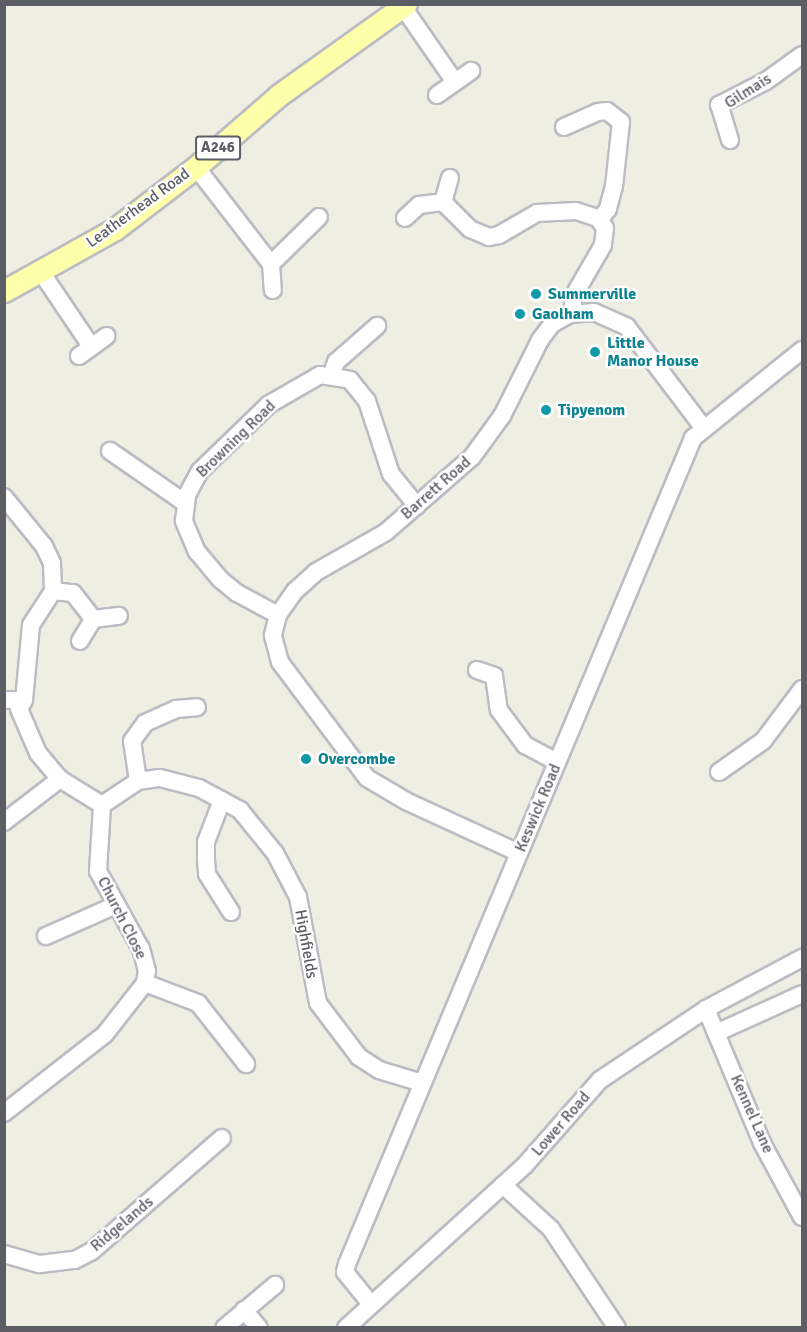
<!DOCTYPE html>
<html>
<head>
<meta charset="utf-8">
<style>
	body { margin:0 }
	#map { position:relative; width:807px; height:1332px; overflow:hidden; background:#efeee3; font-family:Signika,sans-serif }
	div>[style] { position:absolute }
	.roads { filter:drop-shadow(2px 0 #bbbcc3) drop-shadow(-2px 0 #bbbcc3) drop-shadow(0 2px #bbbcc3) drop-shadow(0 -2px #bbbcc3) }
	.minor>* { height:16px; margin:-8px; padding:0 8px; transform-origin:8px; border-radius:8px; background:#fff }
	.major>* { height:21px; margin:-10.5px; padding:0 10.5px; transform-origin:10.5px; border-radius:10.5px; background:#fffea9 }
	.dots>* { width:16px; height:16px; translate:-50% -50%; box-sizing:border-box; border:3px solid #fff; border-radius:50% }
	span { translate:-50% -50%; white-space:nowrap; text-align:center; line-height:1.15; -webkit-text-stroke:5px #fff; paint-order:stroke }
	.shield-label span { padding:2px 4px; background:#fff; border:2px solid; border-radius:4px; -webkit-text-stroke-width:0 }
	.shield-label { font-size:15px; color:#5b5e65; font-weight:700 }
	.street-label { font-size:16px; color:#5b5e65 }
	.culture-label { font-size:16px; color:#0d838f; font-weight:700 }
	.left { translate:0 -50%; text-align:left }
	.frame { position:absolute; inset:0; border:6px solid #5b5e65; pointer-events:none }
</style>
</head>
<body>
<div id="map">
	<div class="roads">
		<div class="minor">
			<i style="left:403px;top:7px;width:91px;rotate:55.3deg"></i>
			<i style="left:437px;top:95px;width:42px;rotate:-35.2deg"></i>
			<i style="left:564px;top:127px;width:37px;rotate:-24deg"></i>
			<i style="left:598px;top:112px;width:9px;rotate:-6deg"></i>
			<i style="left:607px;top:111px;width:18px;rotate:38deg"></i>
			<i style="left:621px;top:122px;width:64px;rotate:96.2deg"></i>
			<i style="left:614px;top:186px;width:24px;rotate:105deg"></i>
			<i style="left:608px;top:209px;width:13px;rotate:129deg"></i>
			<i style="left:730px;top:140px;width:37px;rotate:-107deg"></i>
			<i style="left:719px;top:105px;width:53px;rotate:-27.1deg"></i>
			<i style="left:766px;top:81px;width:44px;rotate:-35.8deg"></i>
			<i style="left:196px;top:167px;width:123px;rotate:52.3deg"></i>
			<i style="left:271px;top:264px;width:67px;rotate:-44.4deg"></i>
			<i style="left:443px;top:202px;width:25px;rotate:-74deg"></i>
			<i style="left:405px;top:218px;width:19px;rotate:-43deg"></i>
			<i style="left:419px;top:205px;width:24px;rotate:-7deg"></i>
			<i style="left:443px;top:202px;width:38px;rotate:45deg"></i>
			<i style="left:470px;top:229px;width:21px;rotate:23deg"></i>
			<i style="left:489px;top:237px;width:10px;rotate:-11deg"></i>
			<i style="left:499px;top:235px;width:44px;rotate:-30.1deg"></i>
			<i style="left:537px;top:213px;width:39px;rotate:-3deg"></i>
			<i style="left:576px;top:211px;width:23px;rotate:18deg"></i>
			<i style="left:598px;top:218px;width:12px;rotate:55deg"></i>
			<i style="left:605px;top:228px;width:17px;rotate:97deg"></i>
			<i style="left:603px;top:245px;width:60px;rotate:120deg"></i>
			<i style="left:573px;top:297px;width:16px;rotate:90deg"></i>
			<i style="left:271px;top:264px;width:26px;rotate:86deg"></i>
			<i style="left:41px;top:272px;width:89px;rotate:56deg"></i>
			<i style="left:79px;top:356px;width:34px;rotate:-36deg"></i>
			<i style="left:332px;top:374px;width:13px;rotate:-72deg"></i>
			<i style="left:336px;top:362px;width:55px;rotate:-41.3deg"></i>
			<i style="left:110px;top:451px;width:91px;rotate:34.7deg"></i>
			<i style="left:4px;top:497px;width:63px;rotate:50.8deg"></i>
			<i style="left:44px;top:546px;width:19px;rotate:65deg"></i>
			<i style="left:52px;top:563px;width:28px;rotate:88deg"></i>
			<i style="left:53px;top:591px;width:40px;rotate:122.9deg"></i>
			<i style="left:31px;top:625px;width:75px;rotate:95.3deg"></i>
			<i style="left:24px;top:700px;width:10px;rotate:119deg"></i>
			<i style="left:19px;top:709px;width:48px;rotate:66.6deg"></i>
			<i style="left:38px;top:753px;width:34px;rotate:50deg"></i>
			<i style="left:60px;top:779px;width:49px;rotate:31.8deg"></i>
			<i style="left:53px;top:591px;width:20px;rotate:6deg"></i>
			<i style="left:73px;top:593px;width:33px;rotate:52deg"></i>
			<i style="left:278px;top:615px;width:47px;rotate:-151.8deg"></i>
			<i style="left:237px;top:593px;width:22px;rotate:-141deg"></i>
			<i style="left:220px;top:579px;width:35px;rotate:-130deg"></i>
			<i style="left:197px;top:552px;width:34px;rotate:-113deg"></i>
			<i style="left:184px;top:521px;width:26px;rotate:-83deg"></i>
			<i style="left:187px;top:495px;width:27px;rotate:-62deg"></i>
			<i style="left:200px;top:471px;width:95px;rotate:-44.1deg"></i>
			<i style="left:268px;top:405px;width:60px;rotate:-30deg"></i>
			<i style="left:320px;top:375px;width:30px;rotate:9deg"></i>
			<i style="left:350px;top:380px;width:27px;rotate:51deg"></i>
			<i style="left:367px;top:401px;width:77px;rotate:71.8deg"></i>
			<i style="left:391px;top:474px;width:41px;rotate:50.9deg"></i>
			<i style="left:93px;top:619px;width:26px;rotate:-7deg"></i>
			<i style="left:80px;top:641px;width:26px;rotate:-59deg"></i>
			<i style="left:477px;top:670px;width:18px;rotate:19deg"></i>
			<i style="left:494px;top:676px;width:34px;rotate:82deg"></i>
			<i style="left:499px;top:710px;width:44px;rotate:53.4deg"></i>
			<i style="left:525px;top:745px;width:36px;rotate:28deg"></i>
			<i style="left:4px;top:700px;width:20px"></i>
			<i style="left:719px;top:772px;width:54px;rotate:-35.2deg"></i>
			<i style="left:763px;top:741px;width:65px;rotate:-53.1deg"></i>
			<i style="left:138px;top:781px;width:40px;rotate:-98.5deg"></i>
			<i style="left:132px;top:741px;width:22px;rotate:-54deg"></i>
			<i style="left:145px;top:723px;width:34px;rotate:-24deg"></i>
			<i style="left:176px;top:709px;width:21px;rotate:-5deg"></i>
			<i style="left:222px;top:800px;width:45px;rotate:110.9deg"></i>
			<i style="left:206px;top:842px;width:17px;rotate:90deg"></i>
			<i style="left:206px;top:859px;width:15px;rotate:86deg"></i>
			<i style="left:207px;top:874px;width:45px;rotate:57.7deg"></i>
			<i style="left:102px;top:805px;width:43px;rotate:-33.7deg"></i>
			<i style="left:138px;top:781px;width:22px;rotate:-8deg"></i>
			<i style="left:160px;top:778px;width:40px;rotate:14.4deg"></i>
			<i style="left:199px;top:788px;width:47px;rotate:28.2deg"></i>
			<i style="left:240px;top:810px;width:55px;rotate:50.9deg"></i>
			<i style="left:275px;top:853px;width:50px;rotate:62.4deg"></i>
			<i style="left:298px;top:897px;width:108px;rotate:79.3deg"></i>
			<i style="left:318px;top:1003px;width:68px;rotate:52.8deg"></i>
			<i style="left:359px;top:1057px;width:24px;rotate:33deg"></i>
			<i style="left:379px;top:1070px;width:45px;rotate:16.8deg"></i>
			<i style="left:4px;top:822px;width:71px;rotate:-37.5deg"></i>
			<i style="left:519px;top:853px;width:124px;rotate:-155.3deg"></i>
			<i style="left:406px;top:801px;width:45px;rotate:-149.5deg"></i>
			<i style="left:367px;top:778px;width:145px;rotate:-126.9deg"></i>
			<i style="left:280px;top:662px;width:28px;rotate:-105deg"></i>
			<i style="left:273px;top:635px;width:21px;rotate:-76deg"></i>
			<i style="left:278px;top:615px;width:29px;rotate:-55deg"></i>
			<i style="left:295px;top:591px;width:28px;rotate:-42deg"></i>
			<i style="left:316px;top:572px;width:81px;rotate:-29.7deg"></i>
			<i style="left:386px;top:532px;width:114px;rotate:-41.1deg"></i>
			<i style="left:472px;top:457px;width:51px;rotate:-53.8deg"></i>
			<i style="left:502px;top:416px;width:85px;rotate:-63.4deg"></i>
			<i style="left:540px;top:340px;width:20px;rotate:-53deg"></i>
			<i style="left:552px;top:324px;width:21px;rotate:-29deg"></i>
			<i style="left:570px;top:314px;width:24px;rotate:-5deg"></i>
			<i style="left:594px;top:312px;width:36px;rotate:24deg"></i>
			<i style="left:627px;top:327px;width:126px;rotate:52.8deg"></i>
			<i style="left:46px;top:936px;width:77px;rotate:-23.9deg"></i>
			<i style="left:145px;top:983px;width:57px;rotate:20.7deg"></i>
			<i style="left:198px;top:1003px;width:78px;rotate:51.8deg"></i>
			<i style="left:706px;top:1009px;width:145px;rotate:67.3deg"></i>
			<i style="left:762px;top:1143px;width:84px;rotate:61.6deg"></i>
			<i style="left:716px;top:1033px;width:94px;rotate:-24.4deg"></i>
			<i style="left:4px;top:1113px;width:128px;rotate:-38deg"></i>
			<i style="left:105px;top:1034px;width:65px;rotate:-51.9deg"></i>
			<i style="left:145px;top:983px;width:12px;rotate:-81deg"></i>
			<i style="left:147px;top:971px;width:23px;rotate:-105deg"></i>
			<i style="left:141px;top:949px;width:89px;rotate:-118.9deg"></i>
			<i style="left:98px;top:871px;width:66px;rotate:-86.5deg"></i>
			<i style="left:503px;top:1185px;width:65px;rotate:42.5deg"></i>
			<i style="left:551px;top:1229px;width:119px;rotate:56.3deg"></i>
			<i style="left:4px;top:1254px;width:37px;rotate:16deg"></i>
			<i style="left:40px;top:1264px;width:35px;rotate:-7deg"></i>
			<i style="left:75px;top:1260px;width:19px;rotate:-28deg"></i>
			<i style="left:92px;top:1251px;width:172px;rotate:-41deg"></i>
			<i style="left:370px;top:1303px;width:40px;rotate:-129deg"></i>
			<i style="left:345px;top:1272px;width:8px;rotate:-76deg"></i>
			<i style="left:347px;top:1264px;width:896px;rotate:-67.27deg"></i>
			<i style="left:693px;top:438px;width:140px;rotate:-38.9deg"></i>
			<i style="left:244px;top:1310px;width:23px;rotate:50deg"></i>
			<i style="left:224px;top:1328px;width:67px;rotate:-40.1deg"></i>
			<i style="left:346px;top:1328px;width:242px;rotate:-42.3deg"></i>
			<i style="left:525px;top:1165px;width:113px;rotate:-48.6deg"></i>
			<i style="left:600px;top:1080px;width:128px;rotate:-33.8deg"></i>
			<i style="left:706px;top:1009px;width:109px;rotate:-28deg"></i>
		</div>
		<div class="major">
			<i style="left:4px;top:291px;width:127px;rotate:-29.2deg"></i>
			<i style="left:115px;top:229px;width:102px;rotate:-37.4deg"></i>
			<i style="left:196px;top:167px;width:110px;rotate:-40.9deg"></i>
			<i style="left:279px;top:95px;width:156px;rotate:-35.6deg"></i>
		</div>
	</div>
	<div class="dots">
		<i style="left:536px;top:294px;background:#0f9aa8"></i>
		<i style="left:520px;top:314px;background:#0f9aa8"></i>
		<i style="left:595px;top:352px;background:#0f9aa8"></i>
		<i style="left:546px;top:410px;background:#0f9aa8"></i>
		<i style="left:306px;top:759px;background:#0f9aa8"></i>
	</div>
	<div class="shield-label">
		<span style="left:218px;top:148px">A246</span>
	</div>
	<div class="street-label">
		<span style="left:748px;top:91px;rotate:-32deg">Gilmais</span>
		<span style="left:138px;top:208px;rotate:-36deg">Leatherhead Road</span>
		<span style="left:236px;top:439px;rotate:-44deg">Browning Road</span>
		<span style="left:436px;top:488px;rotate:-41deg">Barrett Road</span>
		<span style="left:538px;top:808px;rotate:-67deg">Keswick Road</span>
		<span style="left:122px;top:918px;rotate:63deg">Church Close</span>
		<span style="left:306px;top:944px;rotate:80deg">Highfields</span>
		<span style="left:752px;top:1114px;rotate:66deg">Kennel Lane</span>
		<span style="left:561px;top:1124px;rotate:-49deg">Lower Road</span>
		<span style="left:122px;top:1224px;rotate:-40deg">Ridgelands</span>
	</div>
	<div class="culture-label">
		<span class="left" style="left:548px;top:294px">Summerville</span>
		<span class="left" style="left:532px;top:314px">Gaolham</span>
		<span class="left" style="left:607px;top:352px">Little<br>Manor House</span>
		<span class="left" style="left:558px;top:410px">Tipyenom</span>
		<span class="left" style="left:318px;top:759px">Overcombe</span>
	</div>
	<div class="frame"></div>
</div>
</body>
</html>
